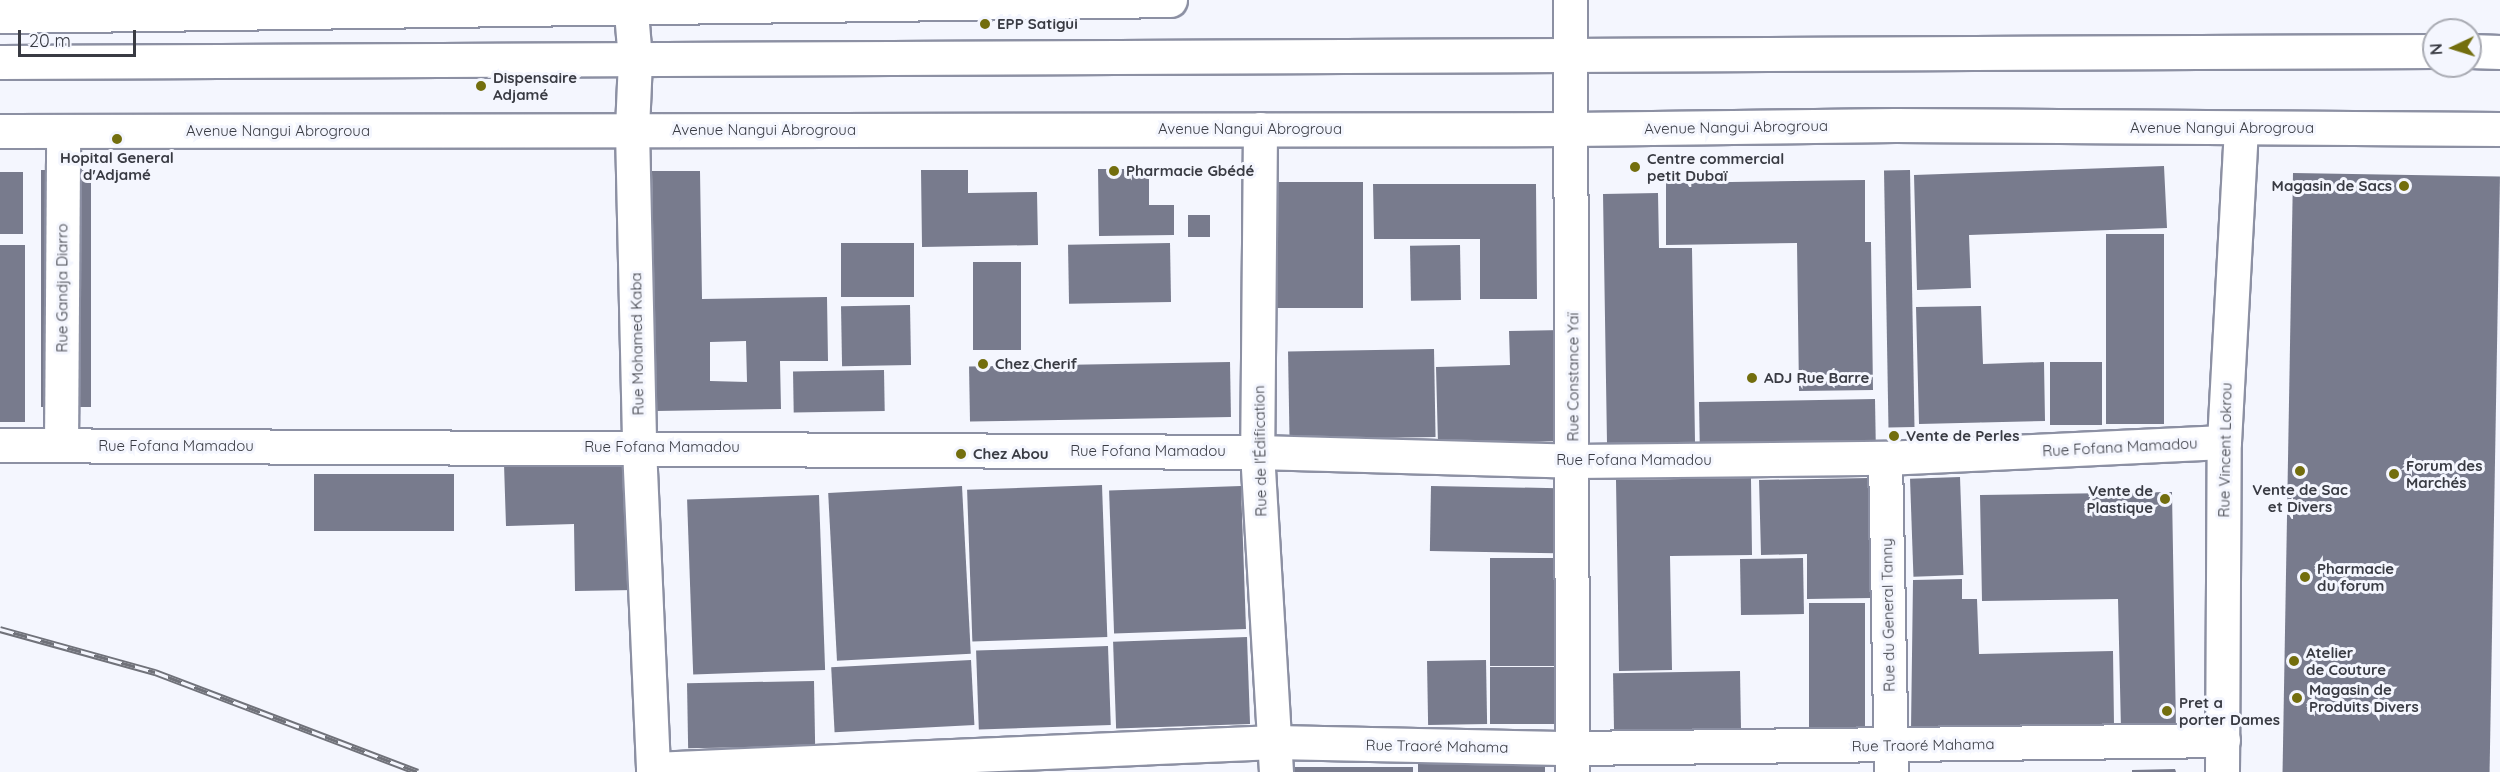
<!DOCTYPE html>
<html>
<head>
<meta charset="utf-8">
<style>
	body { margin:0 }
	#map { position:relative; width:2500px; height:772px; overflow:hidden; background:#f4f6fe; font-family:Quicksand,sans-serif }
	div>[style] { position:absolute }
	.building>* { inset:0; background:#787b8d; transform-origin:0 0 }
	.roads { filter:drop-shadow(2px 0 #8c90a3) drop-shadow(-2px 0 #8c90a3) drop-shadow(0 2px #8c90a3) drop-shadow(0 -2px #8c90a3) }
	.minor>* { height:33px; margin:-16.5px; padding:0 16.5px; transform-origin:16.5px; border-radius:16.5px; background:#fff }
	.rail>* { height:7px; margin-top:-3.5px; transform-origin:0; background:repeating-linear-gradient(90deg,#f4f6fe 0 14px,#70727a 0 28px); box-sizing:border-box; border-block:2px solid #70727a }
	.dots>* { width:16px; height:16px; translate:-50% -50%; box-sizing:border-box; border:3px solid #f4f6fe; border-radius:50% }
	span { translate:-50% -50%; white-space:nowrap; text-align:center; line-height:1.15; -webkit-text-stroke:6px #f4f6fe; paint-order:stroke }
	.poi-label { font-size:15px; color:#393b43; font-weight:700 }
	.left { translate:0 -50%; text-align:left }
	.right { translate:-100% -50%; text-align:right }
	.street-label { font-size:15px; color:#393b43 }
	.north { position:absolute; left:2422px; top:18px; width:60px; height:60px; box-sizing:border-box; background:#f4f6fe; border:2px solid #a9abb3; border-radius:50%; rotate:266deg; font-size:16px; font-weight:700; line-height:24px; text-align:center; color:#393b43 }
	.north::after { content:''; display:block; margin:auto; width:21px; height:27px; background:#736e0e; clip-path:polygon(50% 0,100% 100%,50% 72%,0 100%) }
	.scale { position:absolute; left:18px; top:30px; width:118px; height:27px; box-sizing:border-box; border:3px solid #393b43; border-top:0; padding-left:8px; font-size:18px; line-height:21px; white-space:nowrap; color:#393b43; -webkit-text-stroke:4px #f4f6fe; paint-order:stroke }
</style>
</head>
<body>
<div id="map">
	<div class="building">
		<i style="clip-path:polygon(2164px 166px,2167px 228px,1969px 235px,1971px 288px,1917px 290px,1914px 175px)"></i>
		<i style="clip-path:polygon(1098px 169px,1149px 169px,1149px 205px,1174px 205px,1174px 235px,1099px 236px)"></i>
		<i style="left:41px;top:170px;width:50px;height:237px"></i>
		<i style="clip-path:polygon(921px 170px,968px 170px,968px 193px,1037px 192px,1038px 245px,922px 247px)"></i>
		<i style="left:1910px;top:170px;width:257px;height:26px;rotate:89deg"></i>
		<i style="clip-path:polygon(evenodd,652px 171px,700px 171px,702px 299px,827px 297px,828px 361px,780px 361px,781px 409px,656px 411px,652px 171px,746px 341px,747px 382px,710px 381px,710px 342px,746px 341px)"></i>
		<i style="left:0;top:172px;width:23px;height:62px"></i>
		<i style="left:2293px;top:173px;width:207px;height:599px;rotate:1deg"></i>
		<i style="clip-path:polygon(1865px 180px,1865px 242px,1871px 242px,1873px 390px,1799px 391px,1797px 243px,1666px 245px,1666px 183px)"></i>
		<i style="left:1275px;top:182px;width:88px;height:126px"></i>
		<i style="clip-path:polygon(1373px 184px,1536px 184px,1537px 299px,1480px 299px,1480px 239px,1374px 239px)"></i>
		<i style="clip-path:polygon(1658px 193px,1659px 248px,1692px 248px,1695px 442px,1607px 443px,1603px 194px)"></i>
		<i style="left:1188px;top:215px;width:22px;height:22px"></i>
		<i style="left:2106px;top:234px;width:58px;height:190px"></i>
		<i style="left:841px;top:243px;width:73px;height:54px"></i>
		<i style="left:1170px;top:243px;width:59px;height:102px;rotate:89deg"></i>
		<i style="left:0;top:245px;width:25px;height:177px"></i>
		<i style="left:1460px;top:245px;width:55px;height:50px;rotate:89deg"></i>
		<i style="left:973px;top:262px;width:48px;height:88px"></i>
		<i style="left:910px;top:305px;width:60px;height:69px;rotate:89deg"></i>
		<i style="clip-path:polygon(1981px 306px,1983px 364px,2044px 362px,2045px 421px,1919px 424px,1916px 307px)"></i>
		<i style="clip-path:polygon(1563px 330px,1565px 441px,1438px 444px,1436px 367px,1510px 365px,1509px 331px)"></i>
		<i style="left:1434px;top:349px;width:88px;height:146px;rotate:89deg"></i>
		<i style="left:1230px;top:362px;width:55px;height:261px;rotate:89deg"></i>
		<i style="left:2050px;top:362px;width:52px;height:63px"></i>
		<i style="left:884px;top:370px;width:41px;height:91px;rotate:89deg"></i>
		<i style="left:1875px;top:399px;width:51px;height:176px;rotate:89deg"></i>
		<i style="clip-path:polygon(631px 461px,635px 590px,575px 591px,574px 524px,506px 526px,504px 464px)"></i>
		<i style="left:314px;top:474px;width:140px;height:57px"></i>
		<i style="left:1960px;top:477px;width:98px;height:50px;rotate:88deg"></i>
		<i style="clip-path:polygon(1751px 478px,1752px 555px,1670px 556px,1672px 670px,1619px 671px,1616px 480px)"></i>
		<i style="clip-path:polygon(1868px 478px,1871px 598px,1807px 599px,1807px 554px,1761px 555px,1759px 480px)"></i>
		<i style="left:1102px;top:485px;width:152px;height:135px;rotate:88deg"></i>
		<i style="left:962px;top:486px;width:168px;height:134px;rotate:87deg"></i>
		<i style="left:1241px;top:486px;width:143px;height:132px;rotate:88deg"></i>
		<i style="left:1431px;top:486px;width:127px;height:65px;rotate:1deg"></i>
		<i style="clip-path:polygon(2172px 492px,2176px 729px,2121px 730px,2118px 599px,1982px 601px,1980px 495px)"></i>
		<i style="left:819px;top:495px;width:175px;height:132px;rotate:88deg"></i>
		<i style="left:1490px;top:558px;width:69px;height:108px"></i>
		<i style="left:1803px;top:558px;width:56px;height:63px;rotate:89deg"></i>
		<i style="clip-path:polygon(1962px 579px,1962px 599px,1977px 599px,1979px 654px,2113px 651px,2114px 725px,1911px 729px,1913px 580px)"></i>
		<i style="left:1809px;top:603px;width:56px;height:139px"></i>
		<i style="left:1247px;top:637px;width:87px;height:134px;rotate:88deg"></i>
		<i style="left:1108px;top:646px;width:79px;height:132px;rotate:88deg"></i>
		<i style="left:971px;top:660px;width:65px;height:140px;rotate:87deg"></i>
		<i style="left:1486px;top:660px;width:64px;height:59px;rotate:89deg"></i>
		<i style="left:1561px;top:667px;width:57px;height:71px;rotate:90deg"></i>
		<i style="left:1740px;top:671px;width:60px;height:127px;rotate:89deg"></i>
		<i style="left:814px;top:681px;width:65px;height:127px;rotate:89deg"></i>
		<i style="left:1545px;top:763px;width:9px;height:127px;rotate:90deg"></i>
		<i style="left:1295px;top:767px;width:118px;height:5px"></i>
		<i style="clip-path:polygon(2175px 769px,2176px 772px,2132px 772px,2132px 770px)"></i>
	</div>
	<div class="roads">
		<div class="minor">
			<i style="left:630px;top:0;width:60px;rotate:85.2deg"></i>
			<i style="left:635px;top:60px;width:70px;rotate:92.5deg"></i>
			<i style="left:632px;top:130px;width:317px;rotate:88.7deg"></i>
			<i style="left:639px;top:447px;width:325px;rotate:87.5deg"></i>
			<i style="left:1570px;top:0;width:772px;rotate:89.85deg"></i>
			<i style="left:0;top:16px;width:1170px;rotate:-0.78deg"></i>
			<i style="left:2470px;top:51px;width:30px;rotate:2deg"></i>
			<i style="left:0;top:62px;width:2434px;rotate:-0.26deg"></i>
			<i style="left:1260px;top:129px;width:323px;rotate:90.5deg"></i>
			<i style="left:1257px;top:452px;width:321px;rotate:86.6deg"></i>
			<i style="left:0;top:131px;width:1571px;rotate:-0.07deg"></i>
			<i style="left:1571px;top:129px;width:324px;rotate:-0.7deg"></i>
			<i style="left:1895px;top:125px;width:605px;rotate:0.38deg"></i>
			<i style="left:0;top:445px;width:1257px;rotate:0.32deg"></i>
			<i style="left:1257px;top:452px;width:316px;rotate:1.6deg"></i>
			<i style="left:1573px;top:461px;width:312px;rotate:-0.6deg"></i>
			<i style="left:1885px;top:458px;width:339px;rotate:-2.7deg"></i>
			<i style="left:61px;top:445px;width:314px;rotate:-89.6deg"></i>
			<i style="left:1885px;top:458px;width:314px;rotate:88.9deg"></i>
			<i style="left:653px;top:769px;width:623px;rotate:-2.49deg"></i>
			<i style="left:1275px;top:742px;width:297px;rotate:1.2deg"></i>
			<i style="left:1572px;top:748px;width:651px;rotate:-0.7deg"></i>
			<i style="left:2222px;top:772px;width:330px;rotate:-89.7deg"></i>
			<i style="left:2224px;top:442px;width:313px;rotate:-86.9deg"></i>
		</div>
	</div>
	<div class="rail">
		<i style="left:0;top:629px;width:161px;rotate:15.5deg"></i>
		<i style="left:155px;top:672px;width:281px;rotate:20.8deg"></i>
	</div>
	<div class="dots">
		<i style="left:985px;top:24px;background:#736e0e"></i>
		<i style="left:481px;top:86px;background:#736e0e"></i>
		<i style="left:117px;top:139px;background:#736e0e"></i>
		<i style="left:1635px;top:167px;background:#736e0e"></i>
		<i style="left:1114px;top:171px;background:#736e0e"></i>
		<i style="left:2404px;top:186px;background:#736e0e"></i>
		<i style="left:983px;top:364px;background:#736e0e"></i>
		<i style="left:1752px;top:378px;background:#736e0e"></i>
		<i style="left:1894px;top:436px;background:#736e0e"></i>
		<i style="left:961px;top:454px;background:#736e0e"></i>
		<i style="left:2300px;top:471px;background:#736e0e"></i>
		<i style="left:2394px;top:474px;background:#736e0e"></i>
		<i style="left:2165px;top:499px;background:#736e0e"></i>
		<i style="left:2305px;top:577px;background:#736e0e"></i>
		<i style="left:2294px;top:661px;background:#736e0e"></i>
		<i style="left:2297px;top:698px;background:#736e0e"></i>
		<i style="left:2167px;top:711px;background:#736e0e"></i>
	</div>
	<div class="poi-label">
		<span class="left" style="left:997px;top:24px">EPP Satigui</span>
		<span class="left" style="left:493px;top:86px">Dispensaire<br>Adjamé</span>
		<span style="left:117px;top:166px">Hopital General<br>d'Adjamé</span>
		<span class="left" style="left:1647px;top:167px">Centre commercial<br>petit Dubaï</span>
		<span class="left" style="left:1126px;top:171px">Pharmacie Gbédé</span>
		<span class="right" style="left:2392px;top:186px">Magasin de Sacs</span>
		<span class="left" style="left:995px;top:364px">Chez Cherif</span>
		<span class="left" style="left:1764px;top:378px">ADJ Rue Barre</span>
		<span class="left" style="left:1906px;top:436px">Vente de Perles</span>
		<span class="left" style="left:973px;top:454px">Chez Abou</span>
		<span class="left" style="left:2406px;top:474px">Forum des<br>Marchés</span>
		<span style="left:2300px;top:498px">Vente de Sac<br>et Divers</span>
		<span class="right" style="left:2153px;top:499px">Vente de<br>Plastique</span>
		<span class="left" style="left:2317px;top:577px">Pharmacie<br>du forum</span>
		<span class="left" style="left:2306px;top:661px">Atelier<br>de Couture</span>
		<span class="left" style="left:2309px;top:698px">Magasin de<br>Produits Divers</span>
		<span class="left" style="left:2179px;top:711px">Pret a<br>porter Dames</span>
	</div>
	<div class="street-label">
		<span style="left:1736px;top:127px;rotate:-1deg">Avenue Nangui Abrogroua</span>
		<span style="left:2222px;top:128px">Avenue Nangui Abrogroua</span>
		<span style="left:1250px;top:129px">Avenue Nangui Abrogroua</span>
		<span style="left:764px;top:130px">Avenue Nangui Abrogroua</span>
		<span style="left:278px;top:131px">Avenue Nangui Abrogroua</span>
		<span style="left:62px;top:288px;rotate:-90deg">Rue Gandja Diarro</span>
		<span style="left:637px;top:344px;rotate:-91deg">Rue Mohamed Kaba</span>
		<span style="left:1573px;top:377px;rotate:-90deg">Rue Constance Yaï</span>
		<span style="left:176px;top:446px">Rue Fofana Mamadou</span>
		<span style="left:662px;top:447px">Rue Fofana Mamadou</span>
		<span style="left:2120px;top:447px;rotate:-3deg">Rue Fofana Mamadou</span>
		<span style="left:2225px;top:450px;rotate:-89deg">Rue Vincent Lokrou</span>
		<span style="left:1148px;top:451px">Rue Fofana Mamadou</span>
		<span style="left:1260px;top:451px;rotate:-91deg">Rue de l'Édification</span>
		<span style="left:1634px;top:460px">Rue Fofana Mamadou</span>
		<span style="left:1888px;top:615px;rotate:-91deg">Rue du General Tanny</span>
		<span style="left:1923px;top:745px;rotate:-1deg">Rue Traoré Mahama</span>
		<span style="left:1437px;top:746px;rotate:1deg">Rue Traoré Mahama</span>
	</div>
	<div class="north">N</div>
	<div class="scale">20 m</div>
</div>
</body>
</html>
